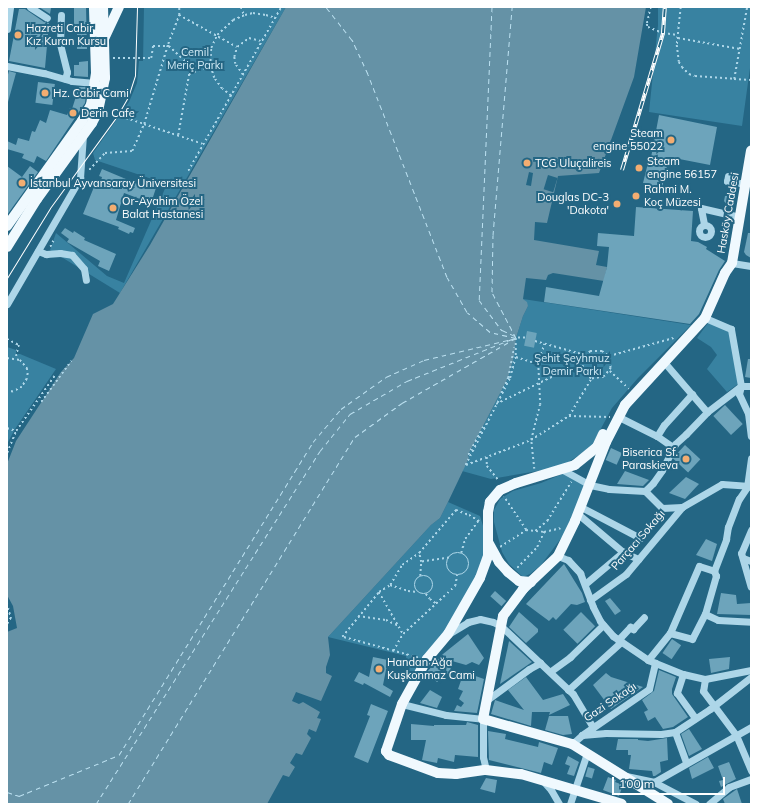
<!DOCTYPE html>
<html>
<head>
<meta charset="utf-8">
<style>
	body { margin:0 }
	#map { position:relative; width:758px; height:811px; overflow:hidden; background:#246684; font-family:Mulish,sans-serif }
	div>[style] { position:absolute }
	.green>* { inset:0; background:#3882a1 }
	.water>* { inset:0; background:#6592a6 }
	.pier>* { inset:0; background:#246684; transform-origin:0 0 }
	.ferry>* { height:1px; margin-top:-0.5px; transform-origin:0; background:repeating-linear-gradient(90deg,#bce1f1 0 5px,transparent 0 9px) }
	.building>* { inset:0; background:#6da4bb; transform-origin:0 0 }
	.path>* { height:1.5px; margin-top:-0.75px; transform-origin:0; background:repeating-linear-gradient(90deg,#add6e8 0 2px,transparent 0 5px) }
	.path>.ring { margin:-0.75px; padding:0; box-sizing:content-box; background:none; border:1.5px solid #add6e8; border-radius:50% }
	.minor>* { height:7px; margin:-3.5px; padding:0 3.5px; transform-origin:3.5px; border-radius:3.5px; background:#add6e8 }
	.minor>.ring { margin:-3.5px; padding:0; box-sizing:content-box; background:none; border:7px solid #add6e8; border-radius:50% }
	.major>* { height:10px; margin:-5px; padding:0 5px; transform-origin:5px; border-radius:5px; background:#f0f9fe }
	.tram>* { height:1px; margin:-0.5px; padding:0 0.5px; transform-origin:0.5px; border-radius:0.5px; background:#fff }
	.rail>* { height:4px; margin-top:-2px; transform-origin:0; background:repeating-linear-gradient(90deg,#246684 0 8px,#fff 0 16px); box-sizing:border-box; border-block:1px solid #fff }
	.dots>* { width:11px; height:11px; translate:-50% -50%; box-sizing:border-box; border:2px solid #246684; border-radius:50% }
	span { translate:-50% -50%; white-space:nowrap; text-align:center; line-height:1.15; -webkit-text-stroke:4px #246684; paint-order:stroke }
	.poi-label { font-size:11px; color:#fff }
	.left { translate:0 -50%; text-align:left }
	.right { translate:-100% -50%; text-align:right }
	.park-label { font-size:11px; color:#d1ebf6 }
	.street-label { font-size:11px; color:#fff }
	.frame { position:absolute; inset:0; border:8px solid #fff; pointer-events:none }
	.scale { position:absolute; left:612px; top:777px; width:113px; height:18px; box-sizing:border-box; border:2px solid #fff; border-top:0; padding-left:5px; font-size:12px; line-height:14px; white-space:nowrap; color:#fff; -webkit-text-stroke:3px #246684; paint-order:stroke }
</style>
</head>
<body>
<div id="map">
	<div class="green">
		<i style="clip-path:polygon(144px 7px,286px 7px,120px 293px,50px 250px,56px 233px,107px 276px,124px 283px,167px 184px,95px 160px,93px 153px,129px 102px,137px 83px,139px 61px,143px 61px)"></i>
		<i style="clip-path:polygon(658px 7px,751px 7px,751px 61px,742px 126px,649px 112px,658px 25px)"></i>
		<i style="clip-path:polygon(523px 299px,691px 325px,638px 378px,612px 408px,591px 447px,561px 467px,491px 479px,462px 471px,469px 458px,468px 455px,508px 378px,514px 356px,516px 338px,523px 316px,528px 306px)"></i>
		<i style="clip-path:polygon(708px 323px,714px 323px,730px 333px,738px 384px,727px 392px,707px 369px,717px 355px,711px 347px,697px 338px)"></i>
		<i style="clip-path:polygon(7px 347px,16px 350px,16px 354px,20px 354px,56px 369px,15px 429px,7px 444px)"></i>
		<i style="clip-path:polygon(567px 472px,587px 483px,565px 533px,541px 565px,530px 574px,523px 577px,509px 564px,502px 552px,494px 522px,494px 510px,500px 499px,513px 491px,541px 483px)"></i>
		<i style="clip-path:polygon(448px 502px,480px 516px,488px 542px,488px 556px,448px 634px,408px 680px,406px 656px,328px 637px,431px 525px,440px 518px)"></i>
	</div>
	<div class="water">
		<i style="clip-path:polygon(286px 7px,646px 7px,634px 77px,599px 173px,558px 176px,547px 223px,535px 222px,534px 240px,599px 251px,596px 265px,607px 267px,604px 281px,553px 273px,548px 275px,546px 280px,526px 278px,523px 299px,527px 302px,528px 306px,523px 316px,516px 338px,514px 356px,508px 378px,468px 455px,469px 458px,448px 502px,440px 518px,431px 525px,328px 637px,330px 655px,326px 667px,326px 673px,332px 676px,321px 701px,296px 692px,292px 701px,299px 704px,303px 702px,320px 712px,317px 718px,321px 719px,316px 732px,309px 729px,307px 734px,311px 738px,302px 755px,296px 753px,290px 763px,295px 767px,289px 777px,283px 775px,267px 804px,7px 804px,7px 632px,17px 628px,13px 606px,7px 595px,7px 464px,16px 441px,61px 372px,74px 358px,93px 314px,113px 304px,150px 245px)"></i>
	</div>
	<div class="pier">
		<i style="clip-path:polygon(529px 172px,533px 173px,531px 186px,526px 185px)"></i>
		<i style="left:548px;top:175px;width:10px;height:15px;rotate:17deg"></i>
	</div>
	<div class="ferry">
		<i style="left:492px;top:7px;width:293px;rotate:92.5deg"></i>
		<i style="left:479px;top:300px;width:38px;rotate:53deg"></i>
		<i style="left:502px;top:330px;width:14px;rotate:25deg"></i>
		<i style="left:7px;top:792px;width:13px;rotate:18deg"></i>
		<i style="left:19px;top:796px;width:108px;rotate:-22.3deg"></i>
		<i style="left:119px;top:755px;width:368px;rotate:-58.2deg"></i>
		<i style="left:313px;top:442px;width:43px;rotate:-49.7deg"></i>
		<i style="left:341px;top:409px;width:55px;rotate:-35.4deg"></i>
		<i style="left:386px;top:377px;width:42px;rotate:-24.1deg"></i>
		<i style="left:424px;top:360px;width:95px;rotate:-13.4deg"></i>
		<i style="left:516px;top:338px;width:27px;rotate:-167deg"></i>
		<i style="left:490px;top:332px;width:30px;rotate:-139deg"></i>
		<i style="left:467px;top:312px;width:40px;rotate:-119.7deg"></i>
		<i style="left:447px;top:277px;width:218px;rotate:-111.3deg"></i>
		<i style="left:368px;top:74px;width:38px;rotate:-115deg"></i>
		<i style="left:352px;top:40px;width:42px;rotate:-128.2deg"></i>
		<i style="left:96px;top:804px;width:418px;rotate:-57.6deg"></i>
		<i style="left:320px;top:451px;width:48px;rotate:-51deg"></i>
		<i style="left:350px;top:414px;width:66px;rotate:-30.1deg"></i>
		<i style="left:407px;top:381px;width:113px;rotate:-21.8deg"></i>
		<i style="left:128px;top:804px;width:432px;rotate:-58.3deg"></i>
		<i style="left:355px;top:437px;width:58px;rotate:-35.9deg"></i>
		<i style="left:402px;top:403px;width:131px;rotate:-29.7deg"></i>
		<i style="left:516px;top:338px;width:52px;rotate:-117.6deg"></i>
		<i style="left:492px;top:292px;width:57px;rotate:-89deg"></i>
		<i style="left:493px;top:235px;width:229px;rotate:-85.2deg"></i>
	</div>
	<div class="building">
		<i style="clip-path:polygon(39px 7px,51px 8px,50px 14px)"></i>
		<i style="clip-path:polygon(74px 7px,86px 7px,87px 49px,77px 49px,77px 28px,74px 28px)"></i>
		<i style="clip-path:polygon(19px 9px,25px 9px,44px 22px,49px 23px,45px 68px,9px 61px)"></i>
		<i style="clip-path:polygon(88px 61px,88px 77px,74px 76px,74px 65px,79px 65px,79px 62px)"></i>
		<i style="clip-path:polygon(9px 71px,16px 73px,8px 102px,7px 78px)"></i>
		<i style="left:38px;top:82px;width:17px;height:21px;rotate:7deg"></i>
		<i style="clip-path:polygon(79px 87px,87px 87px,85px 103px,46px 161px,37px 156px,34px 163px,22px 158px,24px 154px,7px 149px,7px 141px,16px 145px,18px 138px,29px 141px,32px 131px,35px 132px,40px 120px,46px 123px,50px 110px,67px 115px,70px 108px,72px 109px)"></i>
		<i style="clip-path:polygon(659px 115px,717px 127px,710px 165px,669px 157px,662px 188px,643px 183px,648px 163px,650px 163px)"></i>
		<i style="clip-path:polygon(7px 166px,22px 177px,30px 166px,38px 172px,7px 215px)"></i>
		<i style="clip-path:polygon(102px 169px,145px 187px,149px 187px,151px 183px,157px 185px,151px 203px,124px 193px,116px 220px,135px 228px,133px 233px,130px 232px,129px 234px,118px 229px,119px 227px,83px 214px,94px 187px,99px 188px,102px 177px,99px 176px)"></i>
		<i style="clip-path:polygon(729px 195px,732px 198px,732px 203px,727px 205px,724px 201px,725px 196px)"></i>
		<i style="clip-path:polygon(636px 207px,693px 211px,691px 241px,698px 242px,707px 247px,706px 249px,725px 261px,719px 270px,699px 314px,690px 324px,544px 302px,546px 287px,599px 296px,607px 267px,609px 247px,597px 246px,598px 233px,634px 236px)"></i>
		<i style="clip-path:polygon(65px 228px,73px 233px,74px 231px,85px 238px,84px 240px,116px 254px,109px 271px,98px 266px,100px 261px,67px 242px,69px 239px,61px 233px)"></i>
		<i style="clip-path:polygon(748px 233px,751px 233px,751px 258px,746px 255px,744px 252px)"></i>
		<i style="left:527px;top:331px;width:10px;height:15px;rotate:11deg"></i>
		<i style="clip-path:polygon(748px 359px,751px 359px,751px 378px,745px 377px)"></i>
		<i style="left:725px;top:405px;width:26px;height:16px;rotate:47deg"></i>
		<i style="left:685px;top:445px;width:21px;height:18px;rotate:43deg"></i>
		<i style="left:611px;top:448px;width:12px;height:13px;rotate:24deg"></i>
		<i style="clip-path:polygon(625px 471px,649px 480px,643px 486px,617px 484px)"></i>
		<i style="clip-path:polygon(686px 477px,699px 484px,685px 499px,669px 493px)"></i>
		<i style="clip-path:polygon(706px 539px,717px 544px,712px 561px,696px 555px)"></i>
		<i style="clip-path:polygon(564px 564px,582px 593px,585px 602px,577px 605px,571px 604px,556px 620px,553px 617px,549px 621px,526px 604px)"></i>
		<i style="left:495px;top:591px;width:15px;height:7px;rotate:42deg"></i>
		<i style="clip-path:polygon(721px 593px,736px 595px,737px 604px,751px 603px,751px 615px,717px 614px)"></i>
		<i style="clip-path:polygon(610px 598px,621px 611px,615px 615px,605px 601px)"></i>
		<i style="clip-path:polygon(519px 612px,538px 629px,538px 632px,526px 643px,509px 627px)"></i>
		<i style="left:581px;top:612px;width:20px;height:25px;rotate:45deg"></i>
		<i style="clip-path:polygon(468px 634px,484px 658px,479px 665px,472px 662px,466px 665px,452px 661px,450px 672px,437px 682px,426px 673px,443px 654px)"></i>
		<i style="left:672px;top:639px;width:11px;height:17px;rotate:34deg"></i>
		<i style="clip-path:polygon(509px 641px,532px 662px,500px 684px)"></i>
		<i style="clip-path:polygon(373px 657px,388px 660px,383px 685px,393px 691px,390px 697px,364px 683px,363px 685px,354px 681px,359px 672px,369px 677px)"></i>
		<i style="clip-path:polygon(730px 657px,729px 669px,711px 673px,709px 659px)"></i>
		<i style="clip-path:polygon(659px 670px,676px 677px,672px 689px,672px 694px,688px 717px,673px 727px,663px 729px,655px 717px,648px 721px,644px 712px,648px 710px,642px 700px,654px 691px)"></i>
		<i style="clip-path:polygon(464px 672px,484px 679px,477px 713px,454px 711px,457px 705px,461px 707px,464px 703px,459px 699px,463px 691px,458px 689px)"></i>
		<i style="clip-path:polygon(606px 673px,611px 677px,643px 687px,611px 709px,593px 685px)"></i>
		<i style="clip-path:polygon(526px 677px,543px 700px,563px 694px,570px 705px,549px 715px,550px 712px,532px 712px,531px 726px,491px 714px,495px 700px,524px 710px,508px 690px)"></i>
		<i style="clip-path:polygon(430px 690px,442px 697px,437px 708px,420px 703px)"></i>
		<i style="clip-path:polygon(371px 704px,388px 711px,368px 763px,354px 757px,370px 716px,367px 715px)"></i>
		<i style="clip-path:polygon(549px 716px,568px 716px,572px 734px,563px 735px,545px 730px)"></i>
		<i style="clip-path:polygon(467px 722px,478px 725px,478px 757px,455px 755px,454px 762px,438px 758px,437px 763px,422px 760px,426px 740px,411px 740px,411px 724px,434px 726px,434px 725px,466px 725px)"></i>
		<i style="clip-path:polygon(689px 729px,702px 749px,689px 756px,681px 734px)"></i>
		<i style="clip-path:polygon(488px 731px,506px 734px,505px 739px,538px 747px,539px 742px,558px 748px,552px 765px,544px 762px,541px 773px,489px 760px)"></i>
		<i style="clip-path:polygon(667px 738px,668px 760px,660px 762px,661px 772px,655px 776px,653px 776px,652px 771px,629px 769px,631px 755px,628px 755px,628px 750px,616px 750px,618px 739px,638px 739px,638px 740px,648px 741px)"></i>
		<i style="clip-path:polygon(568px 756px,579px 762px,574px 776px,567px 774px,570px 766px,565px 764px)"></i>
		<i style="clip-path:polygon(708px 757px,714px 768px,692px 779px,689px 768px)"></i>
		<i style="clip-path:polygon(729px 762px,736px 779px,721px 787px,719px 781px,723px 780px,718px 766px)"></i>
		<i style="left:588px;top:767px;width:7px;height:10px;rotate:16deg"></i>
		<i style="clip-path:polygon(608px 777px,616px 780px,615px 782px,623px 785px,619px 796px,603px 790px)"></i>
		<i style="clip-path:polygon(486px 778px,497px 780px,495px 793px,480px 789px)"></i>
		<i style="clip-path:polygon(737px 789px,742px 804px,725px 804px,723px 799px)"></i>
	</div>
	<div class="path">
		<i style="left:241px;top:7px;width:9px;rotate:69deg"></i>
		<i style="left:651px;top:7px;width:17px;rotate:103deg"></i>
		<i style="left:647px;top:24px;width:3px;rotate:72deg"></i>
		<i style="left:648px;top:27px;width:16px;rotate:22deg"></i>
		<i style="left:663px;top:33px;width:15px;rotate:8deg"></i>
		<i style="left:681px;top:7px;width:38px;rotate:96deg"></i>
		<i style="left:677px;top:45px;width:17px;rotate:83deg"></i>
		<i style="left:679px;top:62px;width:6px;rotate:59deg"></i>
		<i style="left:682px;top:67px;width:10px;rotate:45deg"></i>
		<i style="left:689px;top:74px;width:6px;rotate:18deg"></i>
		<i style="left:695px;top:76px;width:39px;rotate:4deg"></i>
		<i style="left:734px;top:79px;width:73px;rotate:-79.8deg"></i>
		<i style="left:179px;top:15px;width:66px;rotate:28.9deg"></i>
		<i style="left:678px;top:38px;width:63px;rotate:10.1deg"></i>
		<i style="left:113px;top:58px;width:38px"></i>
		<i style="left:151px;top:58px;width:12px;rotate:-81deg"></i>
		<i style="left:153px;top:46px;width:16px"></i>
		<i style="left:169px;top:46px;width:25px;rotate:43deg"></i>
		<i style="left:187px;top:63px;width:11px;rotate:68deg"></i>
		<i style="left:243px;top:75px;width:14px;rotate:-126deg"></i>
		<i style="left:235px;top:64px;width:7px;rotate:-98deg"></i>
		<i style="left:234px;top:57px;width:10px;rotate:-73deg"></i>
		<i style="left:237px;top:47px;width:15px;rotate:-37deg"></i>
		<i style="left:249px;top:38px;width:12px;rotate:14deg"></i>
		<i style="left:734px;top:79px;width:17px;rotate:3deg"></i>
		<i style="left:231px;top:96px;width:11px;rotate:-142deg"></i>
		<i style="left:222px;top:89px;width:14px;rotate:-126deg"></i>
		<i style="left:214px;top:78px;width:13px;rotate:-108deg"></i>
		<i style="left:210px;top:66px;width:18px;rotate:-87deg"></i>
		<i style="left:211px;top:48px;width:14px;rotate:-65deg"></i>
		<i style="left:217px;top:35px;width:22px;rotate:-43deg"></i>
		<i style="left:233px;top:20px;width:13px;rotate:-23deg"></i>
		<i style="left:245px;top:15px;width:8px;rotate:-14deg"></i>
		<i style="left:253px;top:13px;width:13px;rotate:9deg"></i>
		<i style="left:266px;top:15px;width:10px;rotate:17deg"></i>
		<i style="left:126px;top:118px;width:19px;rotate:18deg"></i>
		<i style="left:144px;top:124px;width:84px;rotate:-73.3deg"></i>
		<i style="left:168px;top:44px;width:31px;rotate:-69deg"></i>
		<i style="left:179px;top:15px;width:8px;rotate:-90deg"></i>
		<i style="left:178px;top:135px;width:62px;rotate:-79.8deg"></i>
		<i style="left:189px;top:74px;width:22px;rotate:-21deg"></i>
		<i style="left:89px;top:170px;width:23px;rotate:-47deg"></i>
		<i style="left:105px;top:153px;width:27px;rotate:-4deg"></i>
		<i style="left:132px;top:151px;width:30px;rotate:-66deg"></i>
		<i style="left:144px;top:124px;width:62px;rotate:18.7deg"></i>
		<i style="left:188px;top:171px;width:189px;rotate:-60.4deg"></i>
		<i style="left:50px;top:247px;width:9px;rotate:-63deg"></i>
		<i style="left:525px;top:338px;width:9px;rotate:180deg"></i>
		<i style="left:516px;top:338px;width:19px;rotate:90deg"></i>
		<i style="left:516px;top:357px;width:23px;rotate:105deg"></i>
		<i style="left:510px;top:379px;width:97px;rotate:117.1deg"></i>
		<i style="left:466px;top:465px;width:70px;rotate:-21deg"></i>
		<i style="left:531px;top:440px;width:45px;rotate:-32.3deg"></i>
		<i style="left:569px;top:416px;width:41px;rotate:1.4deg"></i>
		<i style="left:7px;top:339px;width:13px;rotate:27deg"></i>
		<i style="left:19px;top:345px;width:13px;rotate:103deg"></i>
		<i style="left:535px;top:341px;width:52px;rotate:15.6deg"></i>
		<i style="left:609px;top:356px;width:12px;rotate:81deg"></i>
		<i style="left:611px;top:368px;width:11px;rotate:128deg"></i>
		<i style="left:604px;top:377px;width:13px;rotate:171deg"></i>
		<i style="left:591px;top:379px;width:11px;rotate:-139deg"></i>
		<i style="left:583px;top:372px;width:12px;rotate:-95deg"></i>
		<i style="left:582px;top:360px;width:12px;rotate:-48deg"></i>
		<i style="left:590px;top:351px;width:12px"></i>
		<i style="left:602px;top:351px;width:9px;rotate:36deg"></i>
		<i style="left:609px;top:356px;width:67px;rotate:-15.5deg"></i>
		<i style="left:516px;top:357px;width:23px;rotate:18deg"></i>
		<i style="left:7px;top:358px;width:13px;rotate:9deg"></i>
		<i style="left:20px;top:360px;width:11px;rotate:49deg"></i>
		<i style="left:27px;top:368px;width:5px;rotate:79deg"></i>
		<i style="left:28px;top:373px;width:6px;rotate:99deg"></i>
		<i style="left:27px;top:379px;width:9px;rotate:122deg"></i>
		<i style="left:22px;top:387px;width:10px;rotate:151deg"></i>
		<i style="left:13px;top:392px;width:6px;rotate:-171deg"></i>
		<i style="left:610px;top:371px;width:26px;rotate:43deg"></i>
		<i style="left:501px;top:393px;width:17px;rotate:-65deg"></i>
		<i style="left:508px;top:378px;width:31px;rotate:-79deg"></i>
		<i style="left:41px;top:402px;width:51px;rotate:-53.8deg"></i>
		<i style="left:496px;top:404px;width:78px;rotate:-25.9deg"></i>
		<i style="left:566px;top:370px;width:16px;rotate:-7deg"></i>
		<i style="left:569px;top:416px;width:43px;rotate:-59.3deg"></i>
		<i style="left:7px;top:428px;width:9px;rotate:18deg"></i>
		<i style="left:7px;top:453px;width:24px;rotate:-68deg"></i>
		<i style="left:16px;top:431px;width:68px;rotate:-55.1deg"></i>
		<i style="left:468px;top:455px;width:32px;rotate:-62deg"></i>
		<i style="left:487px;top:457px;width:9px;rotate:90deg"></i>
		<i style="left:487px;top:466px;width:19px;rotate:51deg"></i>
		<i style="left:534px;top:469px;width:29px;rotate:-96deg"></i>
		<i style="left:531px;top:440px;width:36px;rotate:-76deg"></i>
		<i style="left:540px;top:405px;width:41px;rotate:-92.8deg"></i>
		<i style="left:538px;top:364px;width:21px;rotate:-73deg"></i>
		<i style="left:526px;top:530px;width:18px;rotate:6deg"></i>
		<i style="left:544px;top:532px;width:17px;rotate:-13deg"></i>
		<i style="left:535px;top:531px;width:16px;rotate:-40deg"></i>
		<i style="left:547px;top:521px;width:46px;rotate:-58.4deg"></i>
		<i style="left:500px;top:547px;width:31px;rotate:-33deg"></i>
		<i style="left:526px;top:530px;width:40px;rotate:-124deg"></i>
		<i style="left:461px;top:553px;width:15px;rotate:-74deg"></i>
		<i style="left:465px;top:539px;width:22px;rotate:-54deg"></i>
		<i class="ring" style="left:447px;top:553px;width:20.5px;height:20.5px"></i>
		<i style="left:449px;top:558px;width:28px;rotate:172deg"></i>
		<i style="left:421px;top:562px;width:9px;rotate:-103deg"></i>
		<i style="left:419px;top:553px;width:57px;rotate:-49.3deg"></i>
		<i style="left:456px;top:510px;width:14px;rotate:21deg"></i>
		<i style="left:469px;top:515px;width:12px;rotate:31deg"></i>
		<i style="left:517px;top:568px;width:29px;rotate:-46deg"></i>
		<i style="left:537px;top:547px;width:17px;rotate:-65deg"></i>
		<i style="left:420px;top:576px;width:14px;rotate:-86deg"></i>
		<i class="ring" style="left:415px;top:576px;width:16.5px;height:16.5px"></i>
		<i style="left:390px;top:585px;width:19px;rotate:18deg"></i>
		<i style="left:408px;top:591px;width:9px;rotate:6deg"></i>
		<i style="left:379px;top:592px;width:48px;rotate:60.3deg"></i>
		<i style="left:426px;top:594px;width:6px;rotate:51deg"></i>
		<i style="left:430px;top:599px;width:9px;rotate:36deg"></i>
		<i style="left:7px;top:603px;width:16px;rotate:75deg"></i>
		<i style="left:11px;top:618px;width:8px;rotate:120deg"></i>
		<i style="left:358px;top:616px;width:28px;rotate:8deg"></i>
		<i style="left:386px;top:620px;width:14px;rotate:25deg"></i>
		<i style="left:393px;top:651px;width:20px;rotate:-60deg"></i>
		<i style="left:403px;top:634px;width:71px;rotate:-42.7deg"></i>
		<i style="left:455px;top:586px;width:11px;rotate:-80deg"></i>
		<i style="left:418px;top:658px;width:79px;rotate:-164.6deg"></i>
		<i style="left:342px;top:637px;width:58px;rotate:-50.6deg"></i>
		<i style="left:379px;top:592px;width:13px;rotate:-32deg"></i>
		<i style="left:390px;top:585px;width:23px;rotate:-59deg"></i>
		<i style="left:402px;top:565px;width:21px;rotate:-35deg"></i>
	</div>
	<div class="minor">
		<i style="left:30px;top:7px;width:20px;rotate:33deg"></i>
		<i style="left:61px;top:15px;width:29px;rotate:92deg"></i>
		<i style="left:60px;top:44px;width:29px;rotate:76deg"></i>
		<i style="left:67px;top:72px;width:7px;rotate:106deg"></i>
		<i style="left:7px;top:29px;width:22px;rotate:-82deg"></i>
		<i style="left:7px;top:66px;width:38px;rotate:11deg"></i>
		<i style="left:44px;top:73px;width:29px;rotate:16deg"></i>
		<i style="left:72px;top:81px;width:23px;rotate:5deg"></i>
		<i style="left:728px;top:176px;width:5px;rotate:101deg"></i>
		<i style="left:727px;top:181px;width:19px;rotate:9deg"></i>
		<i style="left:704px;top:224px;width:16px;rotate:-101deg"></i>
		<i style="left:701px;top:208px;width:40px;rotate:13deg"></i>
		<i class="ring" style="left:699px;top:225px;width:5px;height:5px"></i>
		<i style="left:38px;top:251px;width:9px;rotate:21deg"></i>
		<i style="left:46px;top:254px;width:14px;rotate:-4deg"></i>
		<i style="left:60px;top:253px;width:12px;rotate:9deg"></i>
		<i style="left:72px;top:255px;width:18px;rotate:49deg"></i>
		<i style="left:84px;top:269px;width:11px;rotate:80deg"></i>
		<i style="left:732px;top:263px;width:19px;rotate:9deg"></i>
		<i style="left:7px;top:304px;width:146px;rotate:-59.9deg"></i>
		<i style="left:80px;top:178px;width:43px;rotate:-86deg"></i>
		<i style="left:664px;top:362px;width:66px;rotate:49.3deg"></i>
		<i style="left:751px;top:386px;width:10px;rotate:180deg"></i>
		<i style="left:741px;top:386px;width:8px;rotate:104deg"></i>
		<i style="left:739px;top:394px;width:21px;rotate:65deg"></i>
		<i style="left:748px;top:413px;width:23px;rotate:83deg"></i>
		<i style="left:619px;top:417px;width:42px;rotate:26.6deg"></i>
		<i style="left:657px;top:436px;width:19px;rotate:35deg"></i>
		<i style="left:657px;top:436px;width:13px;rotate:-58deg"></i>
		<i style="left:664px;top:425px;width:42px;rotate:-47.9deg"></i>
		<i style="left:563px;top:470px;width:31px;rotate:29deg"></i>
		<i style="left:590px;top:485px;width:19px;rotate:12deg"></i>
		<i style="left:609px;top:489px;width:36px;rotate:3deg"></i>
		<i style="left:645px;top:491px;width:11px;rotate:-45deg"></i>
		<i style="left:653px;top:483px;width:16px;rotate:-55deg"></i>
		<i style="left:662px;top:470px;width:29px;rotate:-63deg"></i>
		<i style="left:675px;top:444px;width:15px;rotate:-42deg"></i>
		<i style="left:686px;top:434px;width:30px;rotate:-46deg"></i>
		<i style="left:707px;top:412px;width:43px;rotate:-37.4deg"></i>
		<i style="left:741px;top:386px;width:58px;rotate:-100deg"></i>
		<i style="left:731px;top:329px;width:28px;rotate:-157deg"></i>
		<i style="left:645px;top:491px;width:24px;rotate:45deg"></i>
		<i style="left:662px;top:508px;width:20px;rotate:-3deg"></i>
		<i style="left:682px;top:507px;width:46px;rotate:-29.9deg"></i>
		<i style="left:722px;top:484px;width:27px;rotate:4deg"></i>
		<i style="left:581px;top:507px;width:67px;rotate:27.7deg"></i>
		<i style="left:578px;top:514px;width:59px;rotate:40.2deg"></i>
		<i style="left:623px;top:552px;width:17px;rotate:25deg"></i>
		<i style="left:751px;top:530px;width:25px;rotate:113deg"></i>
		<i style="left:741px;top:553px;width:35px;rotate:74deg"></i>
		<i style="left:558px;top:556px;width:11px;rotate:22deg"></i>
		<i style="left:568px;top:560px;width:18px;rotate:47deg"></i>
		<i style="left:580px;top:573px;width:36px;rotate:69deg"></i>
		<i style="left:593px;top:607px;width:16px;rotate:63deg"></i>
		<i style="left:600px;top:621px;width:20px;rotate:49deg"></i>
		<i style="left:613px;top:636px;width:42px;rotate:34.4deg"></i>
		<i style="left:648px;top:660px;width:38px;rotate:22deg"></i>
		<i style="left:683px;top:674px;width:23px;rotate:13deg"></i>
		<i style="left:705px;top:679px;width:47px;rotate:-11.1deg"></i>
		<i style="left:743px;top:558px;width:9px;rotate:21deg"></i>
		<i style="left:585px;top:584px;width:50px;rotate:-40.1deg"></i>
		<i style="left:590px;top:600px;width:44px;rotate:-35.8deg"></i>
		<i style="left:626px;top:574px;width:87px;rotate:-50.1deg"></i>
		<i style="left:705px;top:614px;width:14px;rotate:25deg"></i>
		<i style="left:718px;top:620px;width:33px;rotate:3deg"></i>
		<i style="left:450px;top:633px;width:21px;rotate:-31deg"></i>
		<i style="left:468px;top:622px;width:12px;rotate:-14deg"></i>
		<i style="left:480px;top:619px;width:13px;rotate:13deg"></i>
		<i style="left:493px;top:622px;width:9px;rotate:27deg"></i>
		<i style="left:501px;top:626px;width:99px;rotate:43.4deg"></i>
		<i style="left:573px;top:694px;width:39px;rotate:59deg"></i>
		<i style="left:670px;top:633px;width:73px;rotate:-66.6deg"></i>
		<i style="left:699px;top:566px;width:16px;rotate:18deg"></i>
		<i style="left:618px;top:640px;width:18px;rotate:-47deg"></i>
		<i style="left:630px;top:627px;width:4px;rotate:34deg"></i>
		<i style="left:633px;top:629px;width:16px;rotate:-47deg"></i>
		<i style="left:648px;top:660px;width:35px;rotate:-51deg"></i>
		<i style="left:670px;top:633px;width:23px;rotate:15deg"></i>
		<i style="left:692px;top:639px;width:28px;rotate:-63deg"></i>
		<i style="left:705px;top:614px;width:40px;rotate:-74deg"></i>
		<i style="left:716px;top:576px;width:5px;rotate:-112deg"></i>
		<i style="left:714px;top:571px;width:34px;rotate:-69deg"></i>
		<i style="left:726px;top:539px;width:12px;rotate:-81deg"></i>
		<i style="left:728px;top:527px;width:30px;rotate:-69deg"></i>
		<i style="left:739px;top:499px;width:14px;rotate:-56deg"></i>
		<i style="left:747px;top:487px;width:29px;rotate:-82deg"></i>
		<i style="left:551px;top:671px;width:24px;rotate:-36deg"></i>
		<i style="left:570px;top:657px;width:46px;rotate:-44.1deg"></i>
		<i style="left:683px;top:674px;width:20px;rotate:108deg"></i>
		<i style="left:677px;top:693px;width:31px;rotate:54deg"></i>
		<i style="left:705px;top:679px;width:12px;rotate:99deg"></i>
		<i style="left:703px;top:691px;width:55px;rotate:53.1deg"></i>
		<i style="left:736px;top:735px;width:39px;rotate:67deg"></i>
		<i style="left:568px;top:690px;width:72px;rotate:-42.2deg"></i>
		<i style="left:487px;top:700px;width:52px;rotate:-36.4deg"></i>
		<i style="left:529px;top:669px;width:13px;rotate:-29deg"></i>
		<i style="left:402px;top:704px;width:45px;rotate:14deg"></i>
		<i style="left:446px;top:715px;width:37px;rotate:6deg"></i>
		<i style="left:483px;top:719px;width:38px;rotate:90deg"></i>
		<i style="left:483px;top:757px;width:13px;rotate:77deg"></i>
		<i style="left:675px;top:732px;width:33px;rotate:70deg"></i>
		<i style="left:582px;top:735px;width:24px;rotate:-5deg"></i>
		<i style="left:606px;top:733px;width:55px;rotate:1deg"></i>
		<i style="left:661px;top:734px;width:14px;rotate:-8deg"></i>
		<i style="left:675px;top:732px;width:42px;rotate:-33.3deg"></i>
		<i style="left:710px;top:709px;width:52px;rotate:-38deg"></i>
		<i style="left:572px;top:744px;width:13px;rotate:-42deg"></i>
		<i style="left:582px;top:735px;width:81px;rotate:-34.5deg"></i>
		<i style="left:649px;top:689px;width:27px;rotate:-77deg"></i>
		<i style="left:626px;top:776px;width:29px;rotate:12deg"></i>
		<i style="left:654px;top:782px;width:47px;rotate:27.6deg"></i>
		<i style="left:543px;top:781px;width:12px;rotate:48deg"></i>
		<i style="left:551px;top:790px;width:16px;rotate:60deg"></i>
		<i style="left:654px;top:782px;width:112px;rotate:-29.6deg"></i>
		<i style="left:570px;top:804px;width:54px;rotate:-71.6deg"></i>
		<i style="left:709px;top:804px;width:26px;rotate:-40deg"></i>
		<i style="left:729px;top:787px;width:23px;rotate:-20deg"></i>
	</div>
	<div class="major">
		<i style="left:103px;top:41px;width:38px;rotate:-65deg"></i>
		<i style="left:7px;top:226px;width:129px;rotate:-54.5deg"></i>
		<i style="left:82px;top:121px;width:18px;rotate:-61deg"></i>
		<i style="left:91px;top:105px;width:33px;rotate:-81deg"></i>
		<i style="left:96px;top:72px;width:65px;rotate:-91.8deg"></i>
		<i style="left:7px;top:247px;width:57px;rotate:-58deg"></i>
		<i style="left:37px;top:199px;width:94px;rotate:-54.1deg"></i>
		<i style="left:92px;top:123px;width:13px;rotate:-63deg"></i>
		<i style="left:98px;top:111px;width:34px;rotate:-78deg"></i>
		<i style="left:105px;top:78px;width:71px;rotate:-91.6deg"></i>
		<i style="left:603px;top:434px;width:14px;rotate:115deg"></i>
		<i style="left:597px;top:447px;width:28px;rotate:141deg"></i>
		<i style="left:575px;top:465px;width:62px;rotate:163deg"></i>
		<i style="left:516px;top:483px;width:17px;rotate:156deg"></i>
		<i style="left:500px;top:490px;width:16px;rotate:130deg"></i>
		<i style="left:490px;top:502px;width:10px;rotate:101deg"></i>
		<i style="left:488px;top:512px;width:44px;rotate:90deg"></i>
		<i style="left:488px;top:556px;width:23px;rotate:110deg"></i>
		<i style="left:480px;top:578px;width:64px;rotate:119.7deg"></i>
		<i style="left:448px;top:634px;width:33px;rotate:130deg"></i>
		<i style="left:427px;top:659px;width:51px;rotate:119.1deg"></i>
		<i style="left:402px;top:704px;width:50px;rotate:108.8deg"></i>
		<i style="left:386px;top:751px;width:5px;rotate:53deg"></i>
		<i style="left:389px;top:755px;width:52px;rotate:20.2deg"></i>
		<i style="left:438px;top:773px;width:18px;rotate:3deg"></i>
		<i style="left:456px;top:774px;width:30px;rotate:-8deg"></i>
		<i style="left:486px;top:770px;width:35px;rotate:7deg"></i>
		<i style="left:521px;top:774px;width:105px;rotate:16.5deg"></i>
		<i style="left:488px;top:542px;width:23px;rotate:61deg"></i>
		<i style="left:499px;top:562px;width:13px;rotate:48deg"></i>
		<i style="left:508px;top:572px;width:14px;rotate:39deg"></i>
		<i style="left:519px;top:581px;width:12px;rotate:5deg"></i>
		<i style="left:668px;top:804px;width:113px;rotate:-148deg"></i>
		<i style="left:572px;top:744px;width:92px;rotate:-164.3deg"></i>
		<i style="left:483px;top:719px;width:105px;rotate:-79deg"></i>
		<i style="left:503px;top:616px;width:34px;rotate:-53deg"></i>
		<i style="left:523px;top:589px;width:48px;rotate:-43.3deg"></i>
		<i style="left:558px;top:556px;width:39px;rotate:-64deg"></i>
		<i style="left:575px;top:521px;width:85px;rotate:-68.6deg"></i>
		<i style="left:606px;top:442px;width:42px;rotate:-62.8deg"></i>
		<i style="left:625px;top:405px;width:118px;rotate:-47.4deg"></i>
		<i style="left:705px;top:318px;width:49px;rotate:-66deg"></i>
		<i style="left:725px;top:273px;width:12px;rotate:-55deg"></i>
		<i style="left:732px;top:263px;width:114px;rotate:-80.4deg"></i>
	</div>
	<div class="tram">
		<i style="left:7px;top:278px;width:82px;rotate:-58.4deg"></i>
		<i style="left:50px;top:208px;width:114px;rotate:-53.9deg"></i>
		<i style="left:117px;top:116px;width:22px;rotate:-60deg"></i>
		<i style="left:128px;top:97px;width:23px;rotate:-72deg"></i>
		<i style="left:135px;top:75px;width:68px;rotate:-88.3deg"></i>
	</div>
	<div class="rail">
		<i style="left:622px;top:170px;width:143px;rotate:-73.3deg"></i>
		<i style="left:663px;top:33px;width:26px;rotate:-86deg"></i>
	</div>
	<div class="dots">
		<i style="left:18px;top:35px;background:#f3ad71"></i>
		<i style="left:45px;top:93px;background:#f3ad71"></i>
		<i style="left:73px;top:113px;background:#f3ad71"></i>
		<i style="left:671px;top:140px;background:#f3ad71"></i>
		<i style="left:527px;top:163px;background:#f3ad71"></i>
		<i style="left:639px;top:168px;background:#f3ad71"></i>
		<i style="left:22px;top:183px;background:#f3ad71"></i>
		<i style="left:636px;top:196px;background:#f3ad71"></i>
		<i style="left:617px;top:204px;background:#f3ad71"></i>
		<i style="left:113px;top:208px;background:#f3ad71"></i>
		<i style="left:686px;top:459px;background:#f3ad71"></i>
		<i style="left:379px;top:669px;background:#f3ad71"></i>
	</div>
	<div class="poi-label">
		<span class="left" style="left:26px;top:35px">Hazreti Cabir<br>Kız Kuran Kursu</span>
		<span class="left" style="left:53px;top:93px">Hz. Cabir Cami</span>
		<span class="left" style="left:81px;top:113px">Derin Cafe</span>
		<span class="right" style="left:663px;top:140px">Steam<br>engine 55022</span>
		<span class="left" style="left:647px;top:168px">Steam<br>engine 56157</span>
		<span class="left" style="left:535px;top:163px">TCG Uluçalireis</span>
		<span class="left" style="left:30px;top:183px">İstanbul Ayvansaray Üniversitesi</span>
		<span class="left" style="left:644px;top:196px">Rahmi M.<br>Koç Müzesi</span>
		<span class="right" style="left:609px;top:204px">Douglas DC-3<br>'Dakota'</span>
		<span class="left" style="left:122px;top:208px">Or-Ayahim Özel<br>Balat Hastanesi</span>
		<span class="right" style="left:678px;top:459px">Biserica Sf.<br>Paraskieva</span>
		<span class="left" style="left:387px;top:669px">Handan Ağa<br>Kuşkonmaz Cami</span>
	</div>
	<div class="park-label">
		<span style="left:195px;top:59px">Cemil<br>Meriç Parkı</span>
		<span style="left:572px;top:365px">Şehit Şeyhmuz<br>Demir Parkı</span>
	</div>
	<div class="street-label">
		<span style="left:728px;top:213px;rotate:-80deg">Hasköy Caddesi</span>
		<span style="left:638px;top:540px;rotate:-49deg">Parçacı Sokağı</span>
		<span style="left:610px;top:702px;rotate:-34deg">Gazi Sokağı</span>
	</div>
	<div class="frame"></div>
	<div class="scale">100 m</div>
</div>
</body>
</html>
